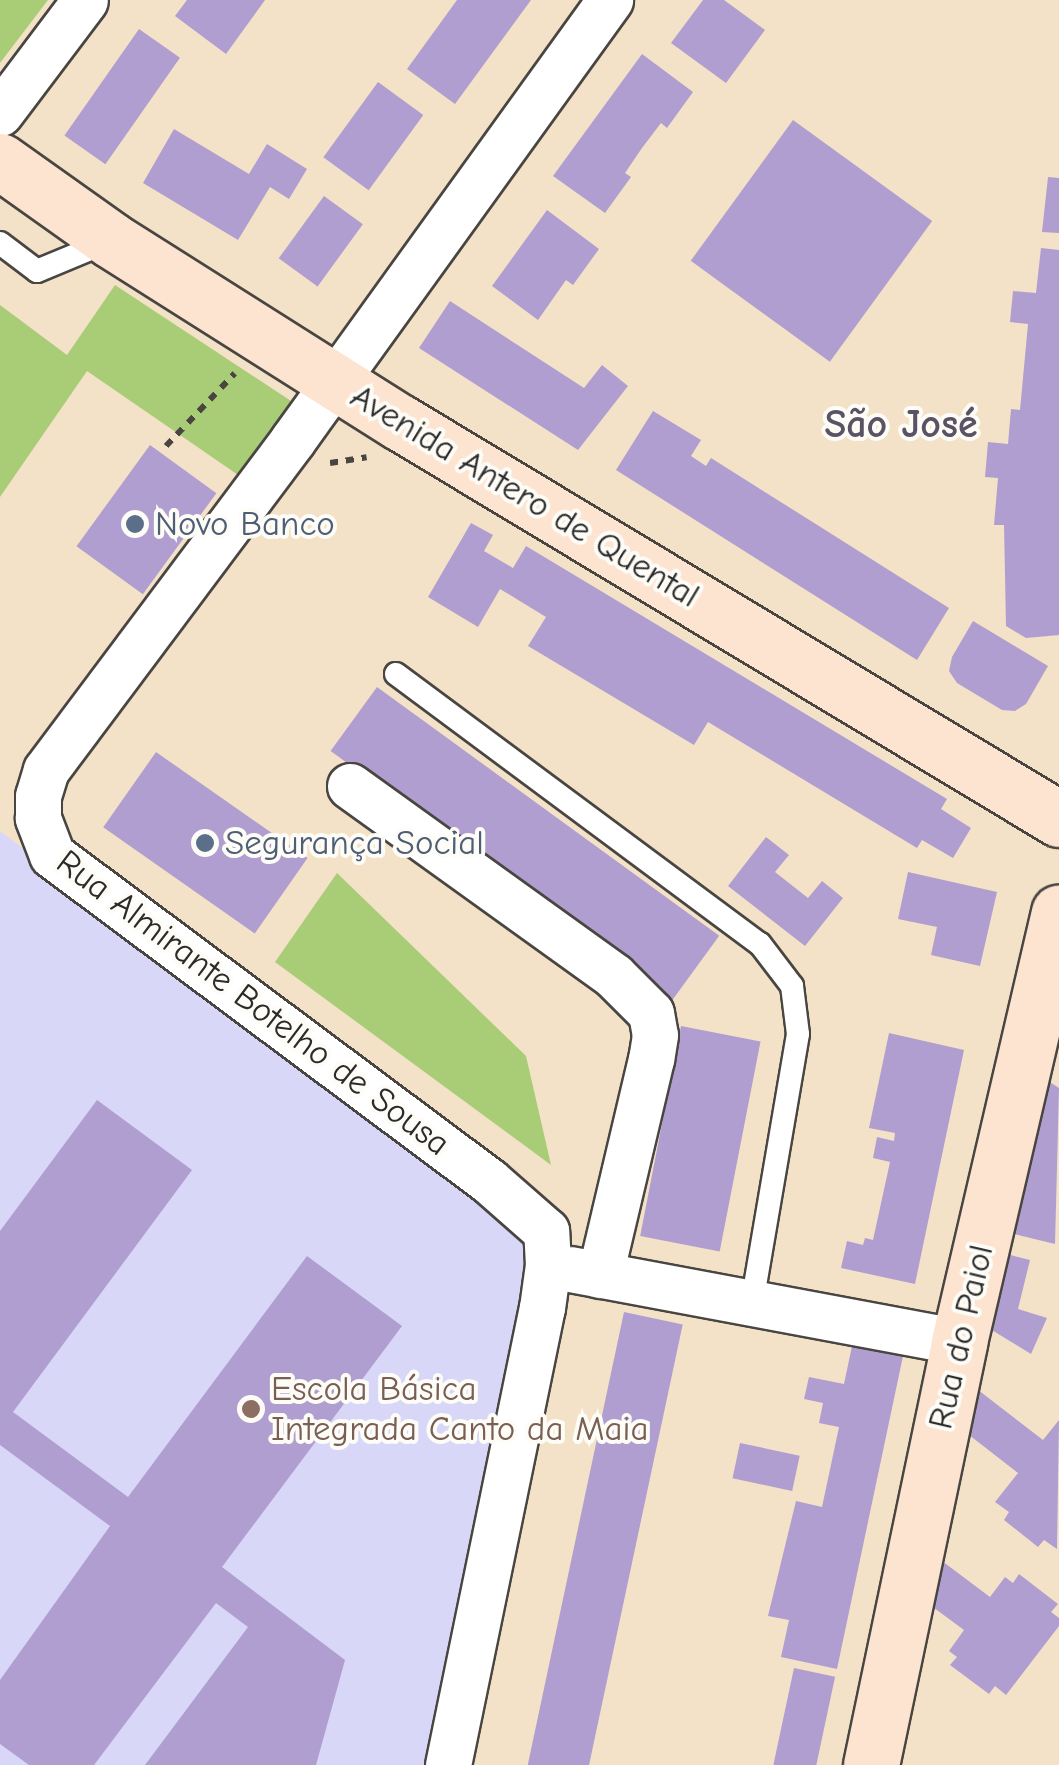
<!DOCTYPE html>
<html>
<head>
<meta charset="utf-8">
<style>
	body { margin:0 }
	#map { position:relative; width:1059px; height:1765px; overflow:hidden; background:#f3e2c7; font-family:"Comic Neue",sans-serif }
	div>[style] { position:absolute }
	.built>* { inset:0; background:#d8d7f8 }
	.green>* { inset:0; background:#a8cd76 }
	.building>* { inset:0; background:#af9ecf; transform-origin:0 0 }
	.path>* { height:6px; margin-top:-3px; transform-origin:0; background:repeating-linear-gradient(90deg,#494642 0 8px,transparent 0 16px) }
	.roads { filter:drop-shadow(2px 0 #494642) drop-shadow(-2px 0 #494642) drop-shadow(0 2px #494642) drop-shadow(0 -2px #494642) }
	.lane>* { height:22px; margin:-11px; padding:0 11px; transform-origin:11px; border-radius:11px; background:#fff }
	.street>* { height:45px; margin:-22.5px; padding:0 22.5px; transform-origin:22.5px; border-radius:22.5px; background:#fff }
	.secondary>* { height:55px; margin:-27.5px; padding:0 27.5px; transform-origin:27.5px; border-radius:27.5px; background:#fde4d1 }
	.dots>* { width:28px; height:28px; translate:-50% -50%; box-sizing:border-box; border:5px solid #fdfcf7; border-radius:50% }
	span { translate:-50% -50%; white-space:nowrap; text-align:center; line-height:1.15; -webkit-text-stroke:8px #fdfcf7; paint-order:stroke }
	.street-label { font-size:35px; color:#2b2b2b }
	.service-label { font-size:35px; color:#4e5e75 }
	.left { translate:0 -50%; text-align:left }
	.education-label { font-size:35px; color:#785e54 }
	.quarter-label { font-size:40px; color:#595364; font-weight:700 }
</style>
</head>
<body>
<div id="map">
	<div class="built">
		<i style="clip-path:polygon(0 831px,489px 1203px,529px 1241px,475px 1578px,437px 1765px,0 1765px)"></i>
	</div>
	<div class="green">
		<i style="clip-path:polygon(0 0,48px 0,0 63px)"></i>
		<i style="clip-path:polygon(115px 285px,291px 401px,241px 477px,87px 371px,0 497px,0 305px,67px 355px)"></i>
		<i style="clip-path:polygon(337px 873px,526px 1056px,551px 1165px,275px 962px)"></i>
	</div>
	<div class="building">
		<i style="clip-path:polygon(187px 0,265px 0,226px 54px,175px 16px)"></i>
		<i style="clip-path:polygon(457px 0,531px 0,455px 104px,407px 69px)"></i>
		<i style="clip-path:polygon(703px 0,724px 0,765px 30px,726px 83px,671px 43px)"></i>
		<i style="left:139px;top:29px;width:50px;height:130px;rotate:35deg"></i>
		<i style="clip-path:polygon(642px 54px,693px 92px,667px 128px,661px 123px,642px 148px,625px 173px,631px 177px,605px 213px,553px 176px)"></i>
		<i style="left:378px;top:82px;width:56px;height:93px;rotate:36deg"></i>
		<i style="left:793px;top:120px;width:172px;height:174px;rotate:36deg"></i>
		<i style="clip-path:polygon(174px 129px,249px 174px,267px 144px,307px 169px,289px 199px,270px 187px,238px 240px,143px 183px)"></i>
		<i style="clip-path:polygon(1048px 177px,1059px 178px,1059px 233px,1042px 232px)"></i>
		<i style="left:324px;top:196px;width:48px;height:77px;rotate:36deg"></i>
		<i style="clip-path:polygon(547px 210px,599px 249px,573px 285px,566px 280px,538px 320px,492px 286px)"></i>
		<i style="clip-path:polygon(1041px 248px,1059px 250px,1059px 635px,1026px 638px,1006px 626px,1004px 525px,994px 525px,998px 478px,985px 477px,988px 442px,1008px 444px,1011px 409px,1020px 410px,1028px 324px,1010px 322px,1013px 291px,1036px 293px)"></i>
		<i style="clip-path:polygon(450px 301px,584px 388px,602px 365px,628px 386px,578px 450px,419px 348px)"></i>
		<i style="clip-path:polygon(653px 411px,701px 440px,691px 456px,706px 466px,711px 458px,949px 608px,917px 660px,616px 470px)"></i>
		<i style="left:150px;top:445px;width:82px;height:125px;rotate:36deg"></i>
		<i style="clip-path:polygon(471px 523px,493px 535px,484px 551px,513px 568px,526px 546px,947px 799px,941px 809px,971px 828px,953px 858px,922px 840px,917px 848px,708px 722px,694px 745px,528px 646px,546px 617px,500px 589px,478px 627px,428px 597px)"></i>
		<i style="clip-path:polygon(973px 621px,1048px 666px,1026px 704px,1015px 711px,1002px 710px,957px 683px,949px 671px,952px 657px)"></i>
		<i style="left:377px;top:687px;width:423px;height:79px;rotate:36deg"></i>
		<i style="left:156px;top:752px;width:185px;height:92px;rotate:35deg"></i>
		<i style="clip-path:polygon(766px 837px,789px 855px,775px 872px,808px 898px,822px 881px,843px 898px,805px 946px,728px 886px)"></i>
		<i style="clip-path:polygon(908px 872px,997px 892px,980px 966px,931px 955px,937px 927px,898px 919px)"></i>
		<i style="left:681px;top:1026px;width:81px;height:214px;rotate:11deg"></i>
		<i style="clip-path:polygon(889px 1033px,964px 1050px,915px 1284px,841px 1268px,847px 1241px,863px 1245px,865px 1238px,873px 1240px,890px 1162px,873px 1158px,877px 1137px,894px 1141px,895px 1133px,869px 1128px)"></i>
		<i style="clip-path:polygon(1034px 1072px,1059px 1088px,1055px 1244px,997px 1230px)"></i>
		<i style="clip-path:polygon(97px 1100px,192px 1170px,13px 1412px,128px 1497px,307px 1256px,402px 1326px,222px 1567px,345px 1660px,316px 1765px,145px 1765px,248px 1627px,216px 1603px,94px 1765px,29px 1765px,0 1744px,0 1680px,110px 1526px,0 1445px,0 1231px)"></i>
		<i style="clip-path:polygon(995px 1251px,1030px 1260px,1018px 1309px,1047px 1318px,1031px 1354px,977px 1321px)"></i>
		<i style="left:624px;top:1312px;width:60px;height:463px;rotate:12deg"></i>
		<i style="clip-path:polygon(852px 1346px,903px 1356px,837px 1669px,781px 1657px,789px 1620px,768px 1616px,796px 1501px,822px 1507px,839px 1427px,819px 1423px,823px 1403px,804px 1399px,809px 1377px,844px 1384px)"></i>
		<i style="clip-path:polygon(973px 1386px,1043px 1440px,1059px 1420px,1057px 1549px,1044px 1540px,1038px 1547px,1004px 1520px,1009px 1512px,995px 1502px,1018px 1473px,964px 1431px)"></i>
		<i style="left:740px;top:1443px;width:61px;height:36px;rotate:12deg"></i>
		<i style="clip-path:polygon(934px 1555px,990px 1597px,1005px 1577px,1013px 1583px,1019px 1574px,1058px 1604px,1051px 1612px,1059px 1618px,1059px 1626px,1006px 1695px,995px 1686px,989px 1694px,950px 1665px,957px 1657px,949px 1651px,964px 1630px,922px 1599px)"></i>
		<i style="left:794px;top:1668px;width:42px;height:99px;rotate:12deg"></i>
	</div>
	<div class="path">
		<i style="left:166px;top:446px;width:100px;rotate:-46.6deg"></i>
		<i style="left:330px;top:463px;width:37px;rotate:-9deg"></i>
	</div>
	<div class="roads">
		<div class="lane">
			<i style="left:0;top:243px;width:46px;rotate:37.1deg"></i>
			<i style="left:37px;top:271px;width:76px;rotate:-22.5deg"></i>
			<i style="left:396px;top:674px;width:453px;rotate:36.6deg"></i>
			<i style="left:760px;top:944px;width:53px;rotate:52.7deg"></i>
			<i style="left:792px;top:986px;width:48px;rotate:82.9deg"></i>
			<i style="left:798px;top:1034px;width:273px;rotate:99.7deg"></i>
		</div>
		<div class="street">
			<i style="left:0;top:113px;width:141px;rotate:-53deg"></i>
			<i style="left:350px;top:786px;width:325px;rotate:35.7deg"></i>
			<i style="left:614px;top:976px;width:52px;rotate:45deg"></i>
			<i style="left:651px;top:1013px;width:22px;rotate:80deg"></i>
			<i style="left:655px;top:1035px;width:24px;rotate:99deg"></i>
			<i style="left:651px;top:1059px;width:222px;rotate:103.3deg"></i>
			<i style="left:570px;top:1269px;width:396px;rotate:10.6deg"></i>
			<i style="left:448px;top:1765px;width:467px;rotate:-78.4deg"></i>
			<i style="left:542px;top:1308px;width:43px;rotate:-82.1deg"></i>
			<i style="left:548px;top:1265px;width:34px;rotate:-93deg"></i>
			<i style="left:546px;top:1231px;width:76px;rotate:-138.7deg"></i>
			<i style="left:489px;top:1181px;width:545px;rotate:-143.28deg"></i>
			<i style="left:52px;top:855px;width:40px;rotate:-111deg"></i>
			<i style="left:38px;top:818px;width:22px;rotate:-90deg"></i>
			<i style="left:38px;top:796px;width:27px;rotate:-73deg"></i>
			<i style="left:46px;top:770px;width:411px;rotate:-53.2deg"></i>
			<i style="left:292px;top:441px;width:544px;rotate:-54.21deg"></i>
		</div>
		<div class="secondary">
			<i style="left:0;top:161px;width:136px;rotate:35.4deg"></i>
			<i style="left:111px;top:240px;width:343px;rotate:32.3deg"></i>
			<i style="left:401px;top:423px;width:768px;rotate:31.04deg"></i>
			<i style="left:871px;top:1765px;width:432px;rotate:-78.2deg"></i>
			<i style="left:959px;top:1342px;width:441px;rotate:-76.9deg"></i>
		</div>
	</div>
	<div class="dots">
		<i style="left:135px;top:524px;background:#5c6f8a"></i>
		<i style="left:205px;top:843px;background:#5c6f8a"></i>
		<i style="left:251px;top:1409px;background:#8d6e63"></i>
	</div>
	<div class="street-label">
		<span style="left:525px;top:496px;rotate:31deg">Avenida Antero de Quental</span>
		<span style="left:253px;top:1003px;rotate:37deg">Rua Almirante Botelho de Sousa</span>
		<span style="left:961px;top:1337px;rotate:-77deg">Rua do Paiol</span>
	</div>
	<div class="service-label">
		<span class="left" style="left:155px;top:524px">Novo Banco</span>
		<span class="left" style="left:225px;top:843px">Segurança Social</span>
	</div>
	<div class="education-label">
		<span class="left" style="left:271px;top:1409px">Escola Básica<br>Integrada Canto da Maia</span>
	</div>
	<div class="quarter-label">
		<span style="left:901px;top:424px">São José</span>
	</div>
</div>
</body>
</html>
